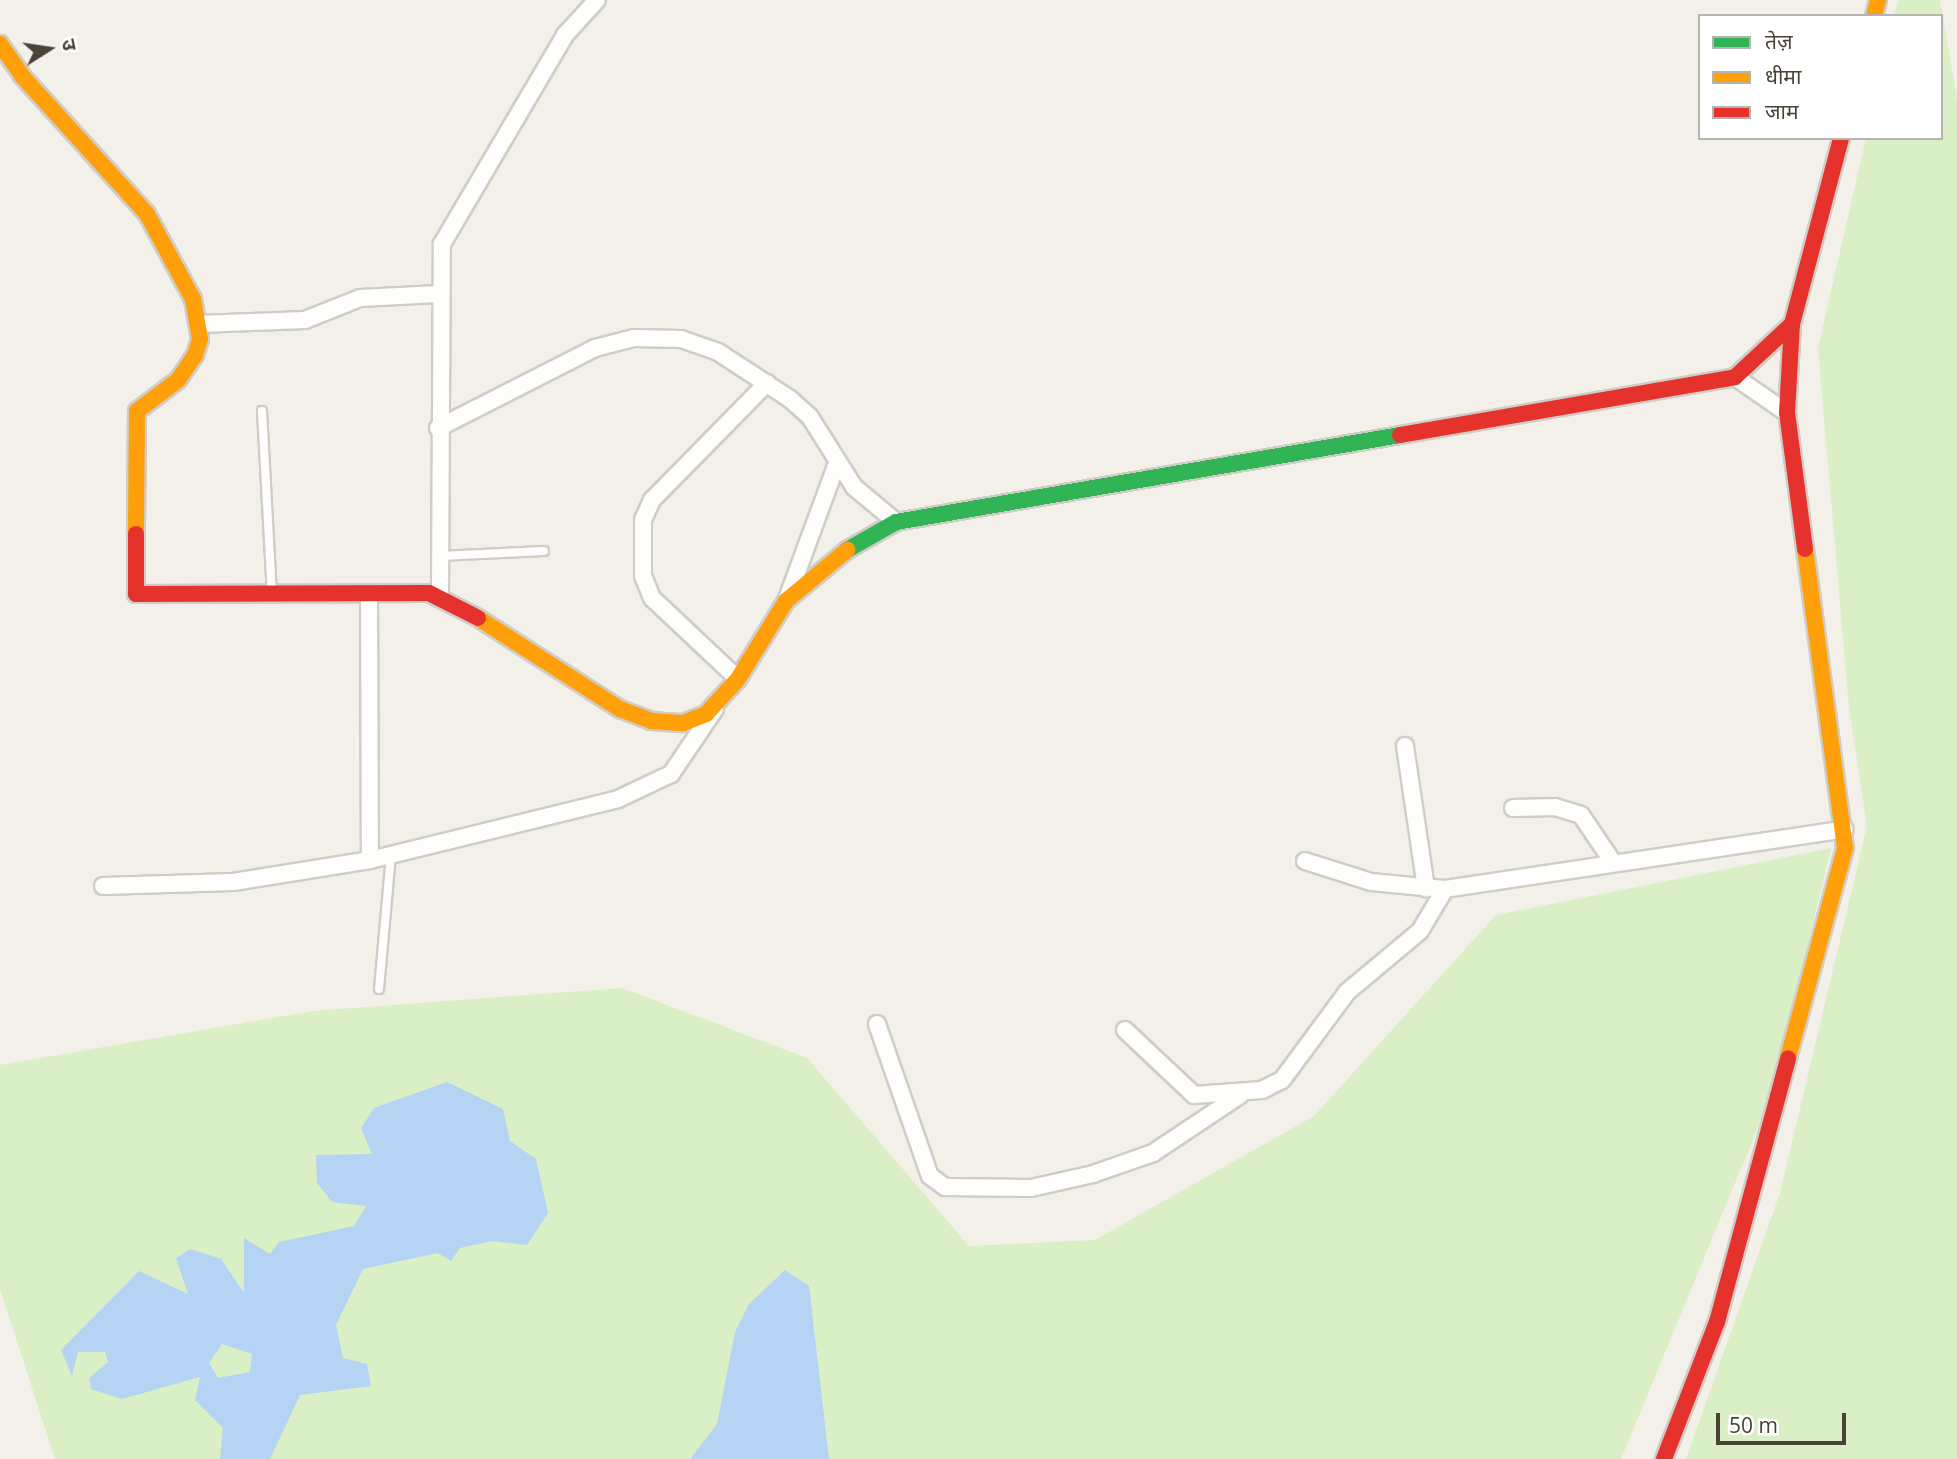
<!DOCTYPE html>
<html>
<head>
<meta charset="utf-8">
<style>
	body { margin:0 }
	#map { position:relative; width:1957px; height:1459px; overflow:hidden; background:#f2f0e8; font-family:"Open Sans","Noto Sans Devanagari",sans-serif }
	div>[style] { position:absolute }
	.green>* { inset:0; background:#daefc5 }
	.water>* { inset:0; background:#b5d3f3 }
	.roads { filter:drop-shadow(2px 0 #d0cdc6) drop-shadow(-2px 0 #d0cdc6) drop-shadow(0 2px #d0cdc6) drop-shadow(0 -2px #d0cdc6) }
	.lane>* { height:8px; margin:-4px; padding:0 4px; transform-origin:4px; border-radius:4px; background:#fdfdfc }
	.street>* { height:16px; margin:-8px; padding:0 8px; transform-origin:8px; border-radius:8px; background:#fdfdfc }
	.fast>* { height:16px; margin:-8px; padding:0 8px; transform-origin:8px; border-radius:8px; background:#30b455 }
	.slow>* { height:16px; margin:-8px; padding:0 8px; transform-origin:8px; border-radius:8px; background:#ff9f0a }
	.jam>* { height:16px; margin:-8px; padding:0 8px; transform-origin:8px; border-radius:8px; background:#e5322d }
	span { translate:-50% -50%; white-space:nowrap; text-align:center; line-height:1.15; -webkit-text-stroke:5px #fff; paint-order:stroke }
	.legend { position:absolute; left:1698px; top:14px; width:245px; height:126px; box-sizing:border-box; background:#fff; border:2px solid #b6b4ae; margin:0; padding:9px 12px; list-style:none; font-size:21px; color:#484334 }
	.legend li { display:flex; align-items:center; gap:14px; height:35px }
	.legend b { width:35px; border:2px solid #b6b4ae }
	.north { position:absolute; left:14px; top:14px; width:70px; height:70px; -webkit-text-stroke:5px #fff; paint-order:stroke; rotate:78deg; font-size:19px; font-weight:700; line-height:28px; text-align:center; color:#484334 }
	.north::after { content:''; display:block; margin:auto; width:24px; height:32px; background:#484334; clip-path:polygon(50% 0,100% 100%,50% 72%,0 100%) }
	.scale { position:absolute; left:1716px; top:1413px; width:130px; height:32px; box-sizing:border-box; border:4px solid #484334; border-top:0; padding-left:9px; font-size:21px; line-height:24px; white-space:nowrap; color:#484334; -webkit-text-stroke:5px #fff; paint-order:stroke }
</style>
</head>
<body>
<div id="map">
	<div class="green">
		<i style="clip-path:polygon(1899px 0,1940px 0,1957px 99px,1957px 1459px,1686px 1459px,1780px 1193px,1867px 826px,1849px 708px,1818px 348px,1866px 138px,1941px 138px,1941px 16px,1893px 16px)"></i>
		<i style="clip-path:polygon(1831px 848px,1773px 1091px,1621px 1459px,55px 1459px,0 1289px,0 1065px,313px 1011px,622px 988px,807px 1058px,969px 1246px,1095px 1240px,1314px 1116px,1496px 915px)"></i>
	</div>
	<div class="water">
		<i style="clip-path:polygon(evenodd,447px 1082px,503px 1109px,510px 1141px,536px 1159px,548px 1213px,527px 1245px,492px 1241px,460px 1248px,451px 1261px,438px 1253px,363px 1269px,336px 1325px,343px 1358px,367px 1364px,371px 1386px,300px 1395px,270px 1459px,220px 1459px,223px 1428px,195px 1400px,200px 1377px,122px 1399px,91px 1389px,89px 1378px,108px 1362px,105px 1352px,78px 1352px,72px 1376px,61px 1350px,139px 1271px,188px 1294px,176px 1258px,190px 1249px,221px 1259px,244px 1293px,244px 1238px,270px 1254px,279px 1242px,354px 1226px,366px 1206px,332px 1202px,317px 1183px,316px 1155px,372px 1154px,361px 1128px,374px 1108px,447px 1082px,222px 1344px,252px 1354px,250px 1372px,218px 1378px,209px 1363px,222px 1344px)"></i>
		<i style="clip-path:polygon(785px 1270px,809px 1286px,829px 1459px,690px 1459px,717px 1424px,735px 1332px,749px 1304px)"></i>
	</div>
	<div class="roads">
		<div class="lane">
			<i style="left:262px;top:411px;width:182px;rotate:86.9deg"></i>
			<i style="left:439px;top:556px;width:105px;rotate:-2.7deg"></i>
			<i style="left:379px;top:989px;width:136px;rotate:-84.9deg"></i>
		</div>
		<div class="street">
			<i style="left:199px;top:324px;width:106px;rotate:-2.2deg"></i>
			<i style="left:305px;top:320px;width:59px;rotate:-21.8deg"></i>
			<i style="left:360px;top:298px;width:78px;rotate:-2.9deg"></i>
			<i style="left:1735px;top:377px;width:63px;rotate:34.7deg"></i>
			<i style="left:438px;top:428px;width:176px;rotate:-27deg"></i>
			<i style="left:595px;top:348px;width:40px;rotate:-14.4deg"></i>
			<i style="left:634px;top:338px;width:47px;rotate:1.2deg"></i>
			<i style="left:681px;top:339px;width:39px;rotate:19deg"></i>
			<i style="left:718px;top:352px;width:86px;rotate:33.1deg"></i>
			<i style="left:790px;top:399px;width:27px;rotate:42deg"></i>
			<i style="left:810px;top:417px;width:83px;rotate:57.8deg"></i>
			<i style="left:854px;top:487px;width:55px;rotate:39.8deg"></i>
			<i style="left:369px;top:596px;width:264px;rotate:89.8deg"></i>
			<i style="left:440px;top:596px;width:352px;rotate:-89.7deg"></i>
			<i style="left:442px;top:244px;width:243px;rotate:-59.5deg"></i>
			<i style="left:565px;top:35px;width:47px;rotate:-47.6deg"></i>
			<i style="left:787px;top:599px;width:142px;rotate:-69.8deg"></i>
			<i style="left:738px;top:679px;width:118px;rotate:-136.7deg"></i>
			<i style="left:652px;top:598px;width:24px;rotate:-112deg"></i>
			<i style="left:643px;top:576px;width:56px;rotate:-90deg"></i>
			<i style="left:643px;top:520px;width:22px;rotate:-66deg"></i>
			<i style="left:652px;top:500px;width:164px;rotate:-45.5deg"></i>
			<i style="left:1405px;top:746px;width:144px;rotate:81.6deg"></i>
			<i style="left:1513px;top:808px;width:42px;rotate:-1.4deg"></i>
			<i style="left:1555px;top:807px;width:27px;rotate:17deg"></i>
			<i style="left:1581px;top:815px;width:57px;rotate:55.8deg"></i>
			<i style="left:1305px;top:861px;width:69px;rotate:17.7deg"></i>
			<i style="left:1371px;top:882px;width:74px;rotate:5.4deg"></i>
			<i style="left:103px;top:886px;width:130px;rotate:-1.8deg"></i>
			<i style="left:233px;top:882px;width:139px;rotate:-9.1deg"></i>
			<i style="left:370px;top:860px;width:255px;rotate:-13.8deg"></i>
			<i style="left:618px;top:799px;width:59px;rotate:-25.3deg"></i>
			<i style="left:671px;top:774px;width:78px;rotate:-55.9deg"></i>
			<i style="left:877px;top:1024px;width:161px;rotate:70.8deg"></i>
			<i style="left:930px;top:1176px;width:19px;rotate:36deg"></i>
			<i style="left:945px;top:1187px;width:86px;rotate:0.7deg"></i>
			<i style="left:1031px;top:1188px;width:64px;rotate:-12.7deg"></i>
			<i style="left:1093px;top:1174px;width:64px;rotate:-19.3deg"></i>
			<i style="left:1153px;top:1153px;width:105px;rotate:-33.7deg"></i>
			<i style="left:1125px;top:1030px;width:95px;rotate:43.3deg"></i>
			<i style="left:1194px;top:1095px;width:68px;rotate:-4.2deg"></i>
			<i style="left:1262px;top:1090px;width:22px;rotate:-27deg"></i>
			<i style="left:1282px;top:1080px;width:109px;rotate:-53.5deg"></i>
			<i style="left:1347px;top:992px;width:95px;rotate:-39.9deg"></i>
			<i style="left:1420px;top:931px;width:49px;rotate:-59.2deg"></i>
			<i style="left:1445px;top:889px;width:404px;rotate:-8.5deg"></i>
		</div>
		<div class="fast">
			<i style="left:847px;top:550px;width:56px;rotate:-29.7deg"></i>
			<i style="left:896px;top:522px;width:511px;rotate:-9.79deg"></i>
		</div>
		<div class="slow">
			<i style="left:1874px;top:16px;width:16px;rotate:-76deg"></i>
			<i style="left:0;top:44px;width:39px;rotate:55deg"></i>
			<i style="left:22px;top:76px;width:186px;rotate:47.8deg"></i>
			<i style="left:147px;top:214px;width:97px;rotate:61.6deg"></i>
			<i style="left:193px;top:299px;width:41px;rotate:80.1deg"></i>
			<i style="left:200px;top:339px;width:17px;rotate:107deg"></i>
			<i style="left:195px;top:355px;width:30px;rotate:124deg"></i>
			<i style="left:178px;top:380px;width:51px;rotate:142.9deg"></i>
			<i style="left:137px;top:411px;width:123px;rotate:90.5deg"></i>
			<i style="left:478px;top:618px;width:169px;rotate:32.7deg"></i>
			<i style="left:620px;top:709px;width:33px;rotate:21deg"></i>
			<i style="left:651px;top:721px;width:32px;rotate:4deg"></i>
			<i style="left:683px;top:723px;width:25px;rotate:-21deg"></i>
			<i style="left:706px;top:714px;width:47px;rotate:-47.6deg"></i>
			<i style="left:738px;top:679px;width:92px;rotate:-58.4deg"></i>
			<i style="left:786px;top:601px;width:80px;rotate:-39.9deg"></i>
			<i style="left:1788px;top:1058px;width:218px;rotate:-74.8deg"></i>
			<i style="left:1845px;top:848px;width:302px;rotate:-97.6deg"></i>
		</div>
		<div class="jam">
			<i style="left:1400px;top:435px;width:340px;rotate:-9.8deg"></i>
			<i style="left:1735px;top:377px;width:78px;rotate:-42.9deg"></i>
			<i style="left:136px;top:534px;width:60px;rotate:90deg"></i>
			<i style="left:136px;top:594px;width:293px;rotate:-0.2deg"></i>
			<i style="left:429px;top:593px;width:55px;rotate:27deg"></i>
			<i style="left:1805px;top:549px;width:137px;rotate:-97.5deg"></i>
			<i style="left:1787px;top:413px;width:89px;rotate:-86.8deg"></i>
			<i style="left:1792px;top:324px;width:192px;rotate:-75.2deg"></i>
			<i style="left:1664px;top:1459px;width:147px;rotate:-68.9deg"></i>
			<i style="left:1717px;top:1322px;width:273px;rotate:-74.9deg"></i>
		</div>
	</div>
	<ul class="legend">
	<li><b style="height:9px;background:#30b455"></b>तेज़</li>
	<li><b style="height:9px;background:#ff9f0a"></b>धीमा</li>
	<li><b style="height:9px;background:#e5322d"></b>जाम</li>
	</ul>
	<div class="north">उ</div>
	<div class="scale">50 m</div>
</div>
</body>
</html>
